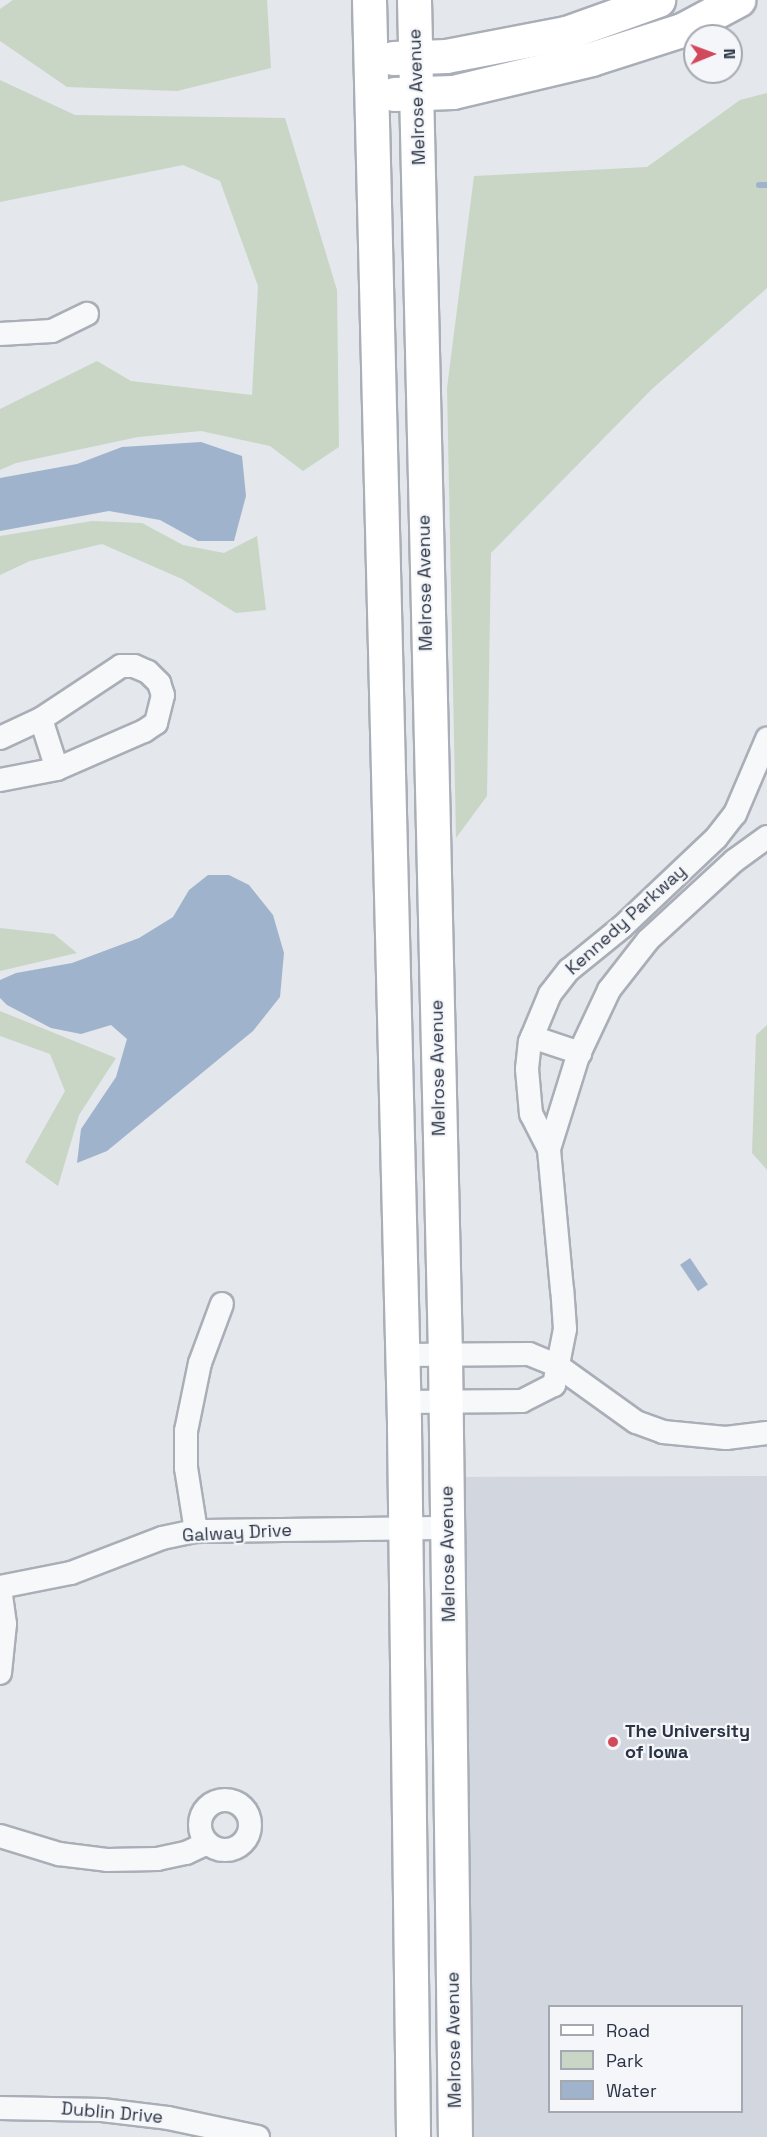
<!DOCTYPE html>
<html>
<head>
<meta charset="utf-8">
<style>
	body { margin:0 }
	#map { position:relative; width:767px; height:2137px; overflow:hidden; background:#e4e7ec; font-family:"Space Grotesk",sans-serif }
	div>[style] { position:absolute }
	.built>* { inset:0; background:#d2d6de }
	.green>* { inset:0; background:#c9d6c5 }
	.water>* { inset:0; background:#9fb4cc; transform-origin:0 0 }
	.stream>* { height:6px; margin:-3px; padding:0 3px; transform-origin:3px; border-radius:3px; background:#9fb4cc }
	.roads { filter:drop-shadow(2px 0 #a9aeb7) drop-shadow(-2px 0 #a9aeb7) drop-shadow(0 2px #a9aeb7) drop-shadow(0 -2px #a9aeb7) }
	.street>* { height:22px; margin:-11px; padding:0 11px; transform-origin:11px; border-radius:11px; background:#f7f8fa }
	.street>.ring { margin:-11px; padding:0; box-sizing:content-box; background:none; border:22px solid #f7f8fa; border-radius:50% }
	.secondary>* { height:33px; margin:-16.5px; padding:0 16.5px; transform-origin:16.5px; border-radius:16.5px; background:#fff }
	.dots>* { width:16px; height:16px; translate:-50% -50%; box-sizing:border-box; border:3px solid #f4f6f9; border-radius:50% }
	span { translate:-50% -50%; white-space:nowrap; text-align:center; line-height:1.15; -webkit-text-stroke:4.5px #f4f6f9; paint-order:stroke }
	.street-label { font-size:18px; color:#2b3445 }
	.poi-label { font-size:18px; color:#2b3445; font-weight:700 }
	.left { translate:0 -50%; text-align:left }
	.legend { position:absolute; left:548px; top:2005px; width:195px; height:108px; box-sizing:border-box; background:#f4f6f9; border:2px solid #a4a8b1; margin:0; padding:8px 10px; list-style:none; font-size:18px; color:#2b3445 }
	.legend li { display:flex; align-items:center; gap:12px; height:30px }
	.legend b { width:30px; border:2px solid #a4a8b1 }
	.north { position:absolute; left:683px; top:24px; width:60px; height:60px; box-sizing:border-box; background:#f4f6f9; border:2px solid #a4a8b1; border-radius:50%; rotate:89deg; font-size:16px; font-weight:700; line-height:24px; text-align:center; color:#2b3445 }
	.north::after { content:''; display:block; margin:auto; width:21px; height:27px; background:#d1495b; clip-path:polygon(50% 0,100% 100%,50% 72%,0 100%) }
</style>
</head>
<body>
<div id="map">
	<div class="built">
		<i style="clip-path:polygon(evenodd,767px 1476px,767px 2137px,464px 2137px,457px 1477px,767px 1476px,550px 2006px,742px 2006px,742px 2112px,550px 2112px,550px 2006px)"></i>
	</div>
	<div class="green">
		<i style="clip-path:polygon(13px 0,267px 0,271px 68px,177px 91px,67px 87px,0 41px,0 9px)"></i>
		<i style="clip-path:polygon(0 80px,75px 115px,285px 118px,337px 290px,339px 447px,303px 471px,270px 446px,201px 431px,138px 437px,16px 463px,0 470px,0 409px,97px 361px,131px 381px,252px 395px,258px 286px,220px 181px,183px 165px,0 202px)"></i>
		<i style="clip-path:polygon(767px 93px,767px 288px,652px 389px,491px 553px,487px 796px,456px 838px,447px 388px,474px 176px,647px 167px,740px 100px)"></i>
		<i style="clip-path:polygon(92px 521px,142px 523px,183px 545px,224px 553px,257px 536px,266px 610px,236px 613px,182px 579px,102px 544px,30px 561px,0 575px,0 536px)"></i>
		<i style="clip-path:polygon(0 928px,54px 934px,77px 953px,0 971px)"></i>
		<i style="clip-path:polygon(0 1011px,116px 1058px,79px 1115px,58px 1186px,25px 1162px,65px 1091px,50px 1054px,0 1036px)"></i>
		<i style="clip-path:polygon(767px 1025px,767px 1170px,752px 1153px,756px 1035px)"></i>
	</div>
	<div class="water">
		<i style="clip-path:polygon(201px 442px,242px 456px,246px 496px,234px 541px,198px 541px,160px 520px,109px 511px,0 531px,0 478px,77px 464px,122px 447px)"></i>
		<i style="clip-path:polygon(208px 875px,229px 875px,249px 885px,273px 915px,284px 953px,280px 997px,253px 1031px,107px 1151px,77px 1163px,81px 1129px,116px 1077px,127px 1039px,111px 1025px,81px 1034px,51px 1028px,7px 1005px,0 998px,0 980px,16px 973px,72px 963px,139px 938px,173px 917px,189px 890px)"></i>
		<i style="left:690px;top:1258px;width:32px;height:12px;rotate:56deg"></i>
	</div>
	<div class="stream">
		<i style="left:759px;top:185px;width:8px"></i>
	</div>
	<div class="roads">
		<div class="street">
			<i style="left:0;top:334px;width:52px;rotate:-3.3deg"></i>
			<i style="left:52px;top:331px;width:39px;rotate:-26deg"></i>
			<i style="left:41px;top:719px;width:52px;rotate:72.3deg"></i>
			<i style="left:0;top:738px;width:45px;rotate:-24.9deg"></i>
			<i style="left:41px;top:719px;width:96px;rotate:-33.5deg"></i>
			<i style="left:121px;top:666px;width:13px"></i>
			<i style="left:134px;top:666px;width:15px;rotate:23deg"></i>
			<i style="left:148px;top:672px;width:16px;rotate:45deg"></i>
			<i style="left:159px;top:683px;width:13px;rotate:72deg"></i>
			<i style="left:163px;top:695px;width:29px;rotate:104deg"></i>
			<i style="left:156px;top:723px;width:14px;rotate:146deg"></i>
			<i style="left:144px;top:731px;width:95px;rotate:156.4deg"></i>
			<i style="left:57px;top:769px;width:58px;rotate:169.1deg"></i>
			<i style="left:532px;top:1037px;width:51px;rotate:18.4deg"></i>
			<i style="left:549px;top:1149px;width:97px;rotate:-72.7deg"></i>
			<i style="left:578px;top:1056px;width:73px;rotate:-64.8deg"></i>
			<i style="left:609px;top:990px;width:63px;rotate:-52deg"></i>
			<i style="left:648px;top:940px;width:117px;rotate:-42.6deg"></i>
			<i style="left:734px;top:861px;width:41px;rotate:-36deg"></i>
			<i style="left:402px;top:1355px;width:127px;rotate:-0.5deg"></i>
			<i style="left:529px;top:1354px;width:31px;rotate:22deg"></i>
			<i style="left:558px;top:1366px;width:96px;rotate:35.7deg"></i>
			<i style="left:636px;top:1422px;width:29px;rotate:20deg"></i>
			<i style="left:663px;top:1432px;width:63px;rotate:5.4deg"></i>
			<i style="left:726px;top:1438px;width:41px;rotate:-7deg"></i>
			<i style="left:403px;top:1402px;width:119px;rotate:-0.5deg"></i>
			<i style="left:522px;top:1401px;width:36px;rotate:-27deg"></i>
			<i style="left:554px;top:1385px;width:57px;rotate:-78.9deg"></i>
			<i style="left:565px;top:1329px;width:39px;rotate:-94deg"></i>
			<i style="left:562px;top:1290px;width:142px;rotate:-95.3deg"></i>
			<i style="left:549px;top:1149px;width:39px;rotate:-117deg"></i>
			<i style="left:531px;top:1114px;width:45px;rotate:-95.1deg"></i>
			<i style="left:527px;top:1069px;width:27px;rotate:-84deg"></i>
			<i style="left:530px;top:1042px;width:52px;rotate:-67.4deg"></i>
			<i style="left:550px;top:994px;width:31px;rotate:-52deg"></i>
			<i style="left:569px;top:970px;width:68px;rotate:-39.1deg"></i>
			<i style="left:622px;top:927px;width:129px;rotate:-43.4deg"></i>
			<i style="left:716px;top:838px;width:31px;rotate:-52deg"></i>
			<i style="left:735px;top:814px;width:82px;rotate:-66.9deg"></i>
			<i style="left:196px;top:1531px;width:64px;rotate:-99deg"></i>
			<i style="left:186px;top:1468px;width:37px;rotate:-90deg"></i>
			<i style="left:186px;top:1431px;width:69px;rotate:-78.4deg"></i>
			<i style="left:200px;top:1363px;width:63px;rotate:-69.6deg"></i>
			<i style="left:0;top:1587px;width:72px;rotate:-11.2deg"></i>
			<i style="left:71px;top:1573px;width:97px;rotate:-21deg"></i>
			<i style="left:162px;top:1538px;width:35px;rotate:-12deg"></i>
			<i style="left:196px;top:1531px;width:251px;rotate:-0.7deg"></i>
			<i style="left:0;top:1673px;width:49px;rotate:-84.2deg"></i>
			<i style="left:5px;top:1624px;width:37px;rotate:-98deg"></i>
			<i class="ring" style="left:200px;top:1800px;width:28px;height:28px"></i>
			<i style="left:0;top:1836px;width:62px;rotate:17deg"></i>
			<i style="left:59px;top:1854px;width:48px;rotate:7.1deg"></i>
			<i style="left:107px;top:1860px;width:50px;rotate:-1.1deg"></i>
			<i style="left:157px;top:1859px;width:30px;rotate:-12deg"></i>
			<i style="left:186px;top:1853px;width:23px;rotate:-25deg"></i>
			<i style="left:0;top:2108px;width:102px;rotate:1.1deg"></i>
			<i style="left:102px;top:2110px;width:66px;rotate:6.9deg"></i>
			<i style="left:168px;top:2118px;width:92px;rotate:11.9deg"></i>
		</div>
		<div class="secondary">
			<i style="left:369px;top:0;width:1427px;rotate:88.59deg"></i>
			<i style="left:404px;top:1427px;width:710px;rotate:89.27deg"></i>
			<i style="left:414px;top:0;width:1355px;rotate:88.69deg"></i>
			<i style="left:445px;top:1355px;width:782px;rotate:89.27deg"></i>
			<i style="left:393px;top:58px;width:53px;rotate:-2.2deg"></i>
			<i style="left:446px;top:56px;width:122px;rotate:-10.9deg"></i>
			<i style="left:566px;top:33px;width:98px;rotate:-19.7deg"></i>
			<i style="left:394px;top:94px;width:59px;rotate:-1.9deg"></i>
			<i style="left:453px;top:92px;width:142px;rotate:-13.4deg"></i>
			<i style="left:591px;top:59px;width:96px;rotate:-17.7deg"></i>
			<i style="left:682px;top:30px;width:64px;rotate:-28.2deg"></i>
		</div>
	</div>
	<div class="dots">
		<i style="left:613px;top:1742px;background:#d1495b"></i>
	</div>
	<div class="street-label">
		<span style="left:417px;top:97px;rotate:-92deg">Melrose Avenue</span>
		<span style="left:425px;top:583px;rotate:-91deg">Melrose Avenue</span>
		<span style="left:626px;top:920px;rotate:-42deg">Kennedy Parkway</span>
		<span style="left:438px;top:1068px;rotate:-91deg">Melrose Avenue</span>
		<span style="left:237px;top:1533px;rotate:-3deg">Galway Drive</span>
		<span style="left:448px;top:1554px;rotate:-91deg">Melrose Avenue</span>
		<span style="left:454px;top:2040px;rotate:-91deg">Melrose Avenue</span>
		<span style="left:112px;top:2113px;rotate:5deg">Dublin Drive</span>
	</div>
	<div class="poi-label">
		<span class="left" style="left:625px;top:1742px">The University<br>of Iowa</span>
	</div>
	<ul class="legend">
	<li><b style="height:8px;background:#fff"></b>Road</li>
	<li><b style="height:16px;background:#c9d6c5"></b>Park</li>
	<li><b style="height:16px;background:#9fb4cc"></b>Water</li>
	</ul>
	<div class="north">N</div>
</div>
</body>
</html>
